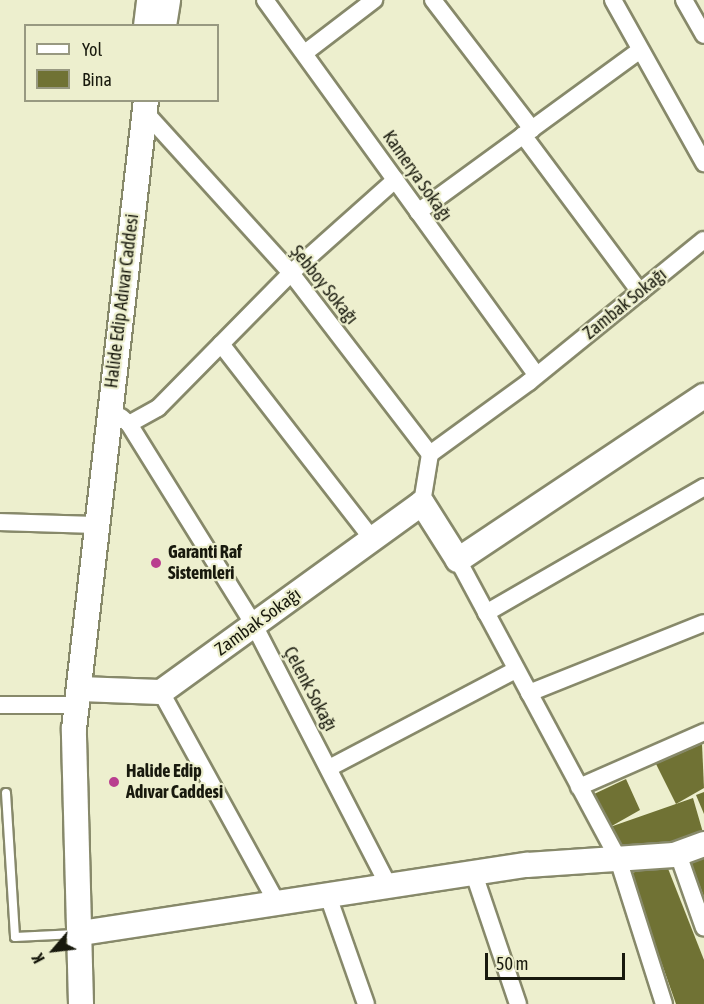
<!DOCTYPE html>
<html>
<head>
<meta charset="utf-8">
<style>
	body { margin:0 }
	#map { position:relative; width:704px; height:1004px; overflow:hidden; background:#edefce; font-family:"Asap Condensed",sans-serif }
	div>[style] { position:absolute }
	.building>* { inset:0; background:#707234 }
	.roads { filter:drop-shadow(2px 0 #87896a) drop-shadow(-2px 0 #87896a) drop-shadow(0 2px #87896a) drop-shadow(0 -2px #87896a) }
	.lane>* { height:8px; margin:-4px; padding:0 4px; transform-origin:4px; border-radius:4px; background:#fff }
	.street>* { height:16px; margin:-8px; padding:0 8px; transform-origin:8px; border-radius:8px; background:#fff }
	.secondary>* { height:24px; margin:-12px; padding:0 12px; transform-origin:12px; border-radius:12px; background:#fff }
	.dots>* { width:16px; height:16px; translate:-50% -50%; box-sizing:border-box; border:3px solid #edefce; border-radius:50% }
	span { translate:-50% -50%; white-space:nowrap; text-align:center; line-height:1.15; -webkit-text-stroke:4.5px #edefce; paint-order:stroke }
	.street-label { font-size:18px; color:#18190d }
	.poi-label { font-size:18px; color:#18190d; font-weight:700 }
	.left { translate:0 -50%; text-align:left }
	.legend { position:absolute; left:24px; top:24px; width:195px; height:78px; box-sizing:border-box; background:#edefce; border:2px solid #989981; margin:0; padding:8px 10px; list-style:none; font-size:18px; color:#18190d }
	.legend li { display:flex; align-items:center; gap:12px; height:30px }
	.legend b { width:30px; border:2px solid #989981 }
	.north { position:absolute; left:24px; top:920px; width:60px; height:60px; -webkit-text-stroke:4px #edefce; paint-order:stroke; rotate:242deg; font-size:16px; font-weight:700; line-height:24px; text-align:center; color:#18190d }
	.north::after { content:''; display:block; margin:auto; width:21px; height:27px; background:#18190d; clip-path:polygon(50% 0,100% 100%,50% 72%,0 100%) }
	.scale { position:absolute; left:485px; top:953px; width:140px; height:27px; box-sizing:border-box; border:3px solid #18190d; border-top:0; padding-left:8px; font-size:18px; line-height:21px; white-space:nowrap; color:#18190d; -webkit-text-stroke:4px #edefce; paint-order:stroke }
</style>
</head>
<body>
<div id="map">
	<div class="building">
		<i style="clip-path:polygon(702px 744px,704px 788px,676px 804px,656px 764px)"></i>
		<i style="clip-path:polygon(626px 779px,640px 810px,610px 827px,693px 798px,704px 836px,685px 844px,624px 849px,610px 827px,594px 794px)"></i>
		<i style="clip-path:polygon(704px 792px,704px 814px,696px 795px)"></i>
		<i style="clip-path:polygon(704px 858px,704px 897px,691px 862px)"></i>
		<i style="clip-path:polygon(667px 866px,704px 960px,704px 1004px,676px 1004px,630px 873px)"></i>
	</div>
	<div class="roads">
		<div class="lane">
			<i style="left:6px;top:793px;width:144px;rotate:86.4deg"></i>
			<i style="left:15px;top:937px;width:61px;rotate:-2.8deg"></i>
		</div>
		<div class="street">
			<i style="left:265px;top:0;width:463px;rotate:54.1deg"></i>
			<i style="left:433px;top:0;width:163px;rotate:52.5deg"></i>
			<i style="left:613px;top:0;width:187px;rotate:60.8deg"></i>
			<i style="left:684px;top:0;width:40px;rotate:60.3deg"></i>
			<i style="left:306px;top:52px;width:86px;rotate:-37.4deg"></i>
			<i style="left:145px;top:112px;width:217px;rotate:47.8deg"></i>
			<i style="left:291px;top:273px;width:228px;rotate:52.5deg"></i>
			<i style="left:430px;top:454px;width:50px;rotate:99.3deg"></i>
			<i style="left:523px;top:135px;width:196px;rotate:53.3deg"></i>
			<i style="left:418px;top:212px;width:275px;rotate:-36.1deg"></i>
			<i style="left:221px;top:344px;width:247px;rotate:52.2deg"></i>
			<i style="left:121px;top:417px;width:11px;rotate:41deg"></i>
			<i style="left:129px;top:424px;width:33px;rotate:-29deg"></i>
			<i style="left:158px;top:408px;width:190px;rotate:-45.4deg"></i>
			<i style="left:291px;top:273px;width:140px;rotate:-41.8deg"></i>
			<i style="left:129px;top:424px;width:237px;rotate:58.1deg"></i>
			<i style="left:254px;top:625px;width:294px;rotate:62.7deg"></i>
			<i style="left:430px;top:454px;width:122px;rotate:-36deg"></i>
			<i style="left:529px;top:382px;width:225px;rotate:-39.1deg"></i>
			<i style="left:0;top:522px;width:96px;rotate:1.8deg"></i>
			<i style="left:458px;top:560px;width:339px;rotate:61.8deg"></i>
			<i style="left:618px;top:859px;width:152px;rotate:72.4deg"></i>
			<i style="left:486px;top:613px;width:252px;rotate:-30deg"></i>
			<i style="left:161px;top:692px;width:241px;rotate:61.2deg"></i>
			<i style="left:529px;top:693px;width:188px;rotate:-21.8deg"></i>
			<i style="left:0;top:705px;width:77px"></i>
			<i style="left:329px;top:768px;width:211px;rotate:-27.7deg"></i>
			<i style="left:579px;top:787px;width:137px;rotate:-23.7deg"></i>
			<i style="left:678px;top:854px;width:78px;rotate:70.6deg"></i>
			<i style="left:474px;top:874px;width:137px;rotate:71.3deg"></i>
			<i style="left:328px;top:896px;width:114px;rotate:70.6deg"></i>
		</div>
		<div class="secondary">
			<i style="left:146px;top:26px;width:26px;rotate:-83deg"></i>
			<i style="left:164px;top:26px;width:26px;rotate:-81deg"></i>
			<i style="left:79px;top:689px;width:82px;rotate:2.1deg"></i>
			<i style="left:161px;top:692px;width:322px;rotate:-35.9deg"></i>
			<i style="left:422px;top:503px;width:67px;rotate:57.7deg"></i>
			<i style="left:458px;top:560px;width:296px;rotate:-33.7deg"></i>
			<i style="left:81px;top:933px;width:451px;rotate:-8.7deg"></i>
			<i style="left:527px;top:865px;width:147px;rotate:-3.9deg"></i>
			<i style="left:674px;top:855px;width:32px;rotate:-20deg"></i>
			<i style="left:81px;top:1004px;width:275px;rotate:-91.5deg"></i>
			<i style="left:74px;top:729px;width:633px;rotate:-83.47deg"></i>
		</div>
	</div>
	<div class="dots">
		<i style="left:156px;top:563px;background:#b93e8f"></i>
		<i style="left:114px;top:782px;background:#b93e8f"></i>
	</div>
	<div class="street-label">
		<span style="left:417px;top:176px;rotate:55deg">Kamerya Sokağı</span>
		<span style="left:324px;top:285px;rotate:51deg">Şebboy Sokağı</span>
		<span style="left:122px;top:301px;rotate:-83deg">Halide Edip Adıvar Caddesi</span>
		<span style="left:625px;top:304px;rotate:-39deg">Zambak Sokağı</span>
		<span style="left:258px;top:622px;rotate:-36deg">Zambak Sokağı</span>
		<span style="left:310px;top:689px;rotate:62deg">Çelenk Sokağı</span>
	</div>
	<div class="poi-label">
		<span class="left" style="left:168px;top:563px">Garanti Raf<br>Sistemleri</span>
		<span class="left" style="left:126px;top:782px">Halide Edip<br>Adıvar Caddesi</span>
	</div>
	<ul class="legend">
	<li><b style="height:8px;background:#fff"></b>Yol</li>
	<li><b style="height:16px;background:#707234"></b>Bina</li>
	</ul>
	<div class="north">K</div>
	<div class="scale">50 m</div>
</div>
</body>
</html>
